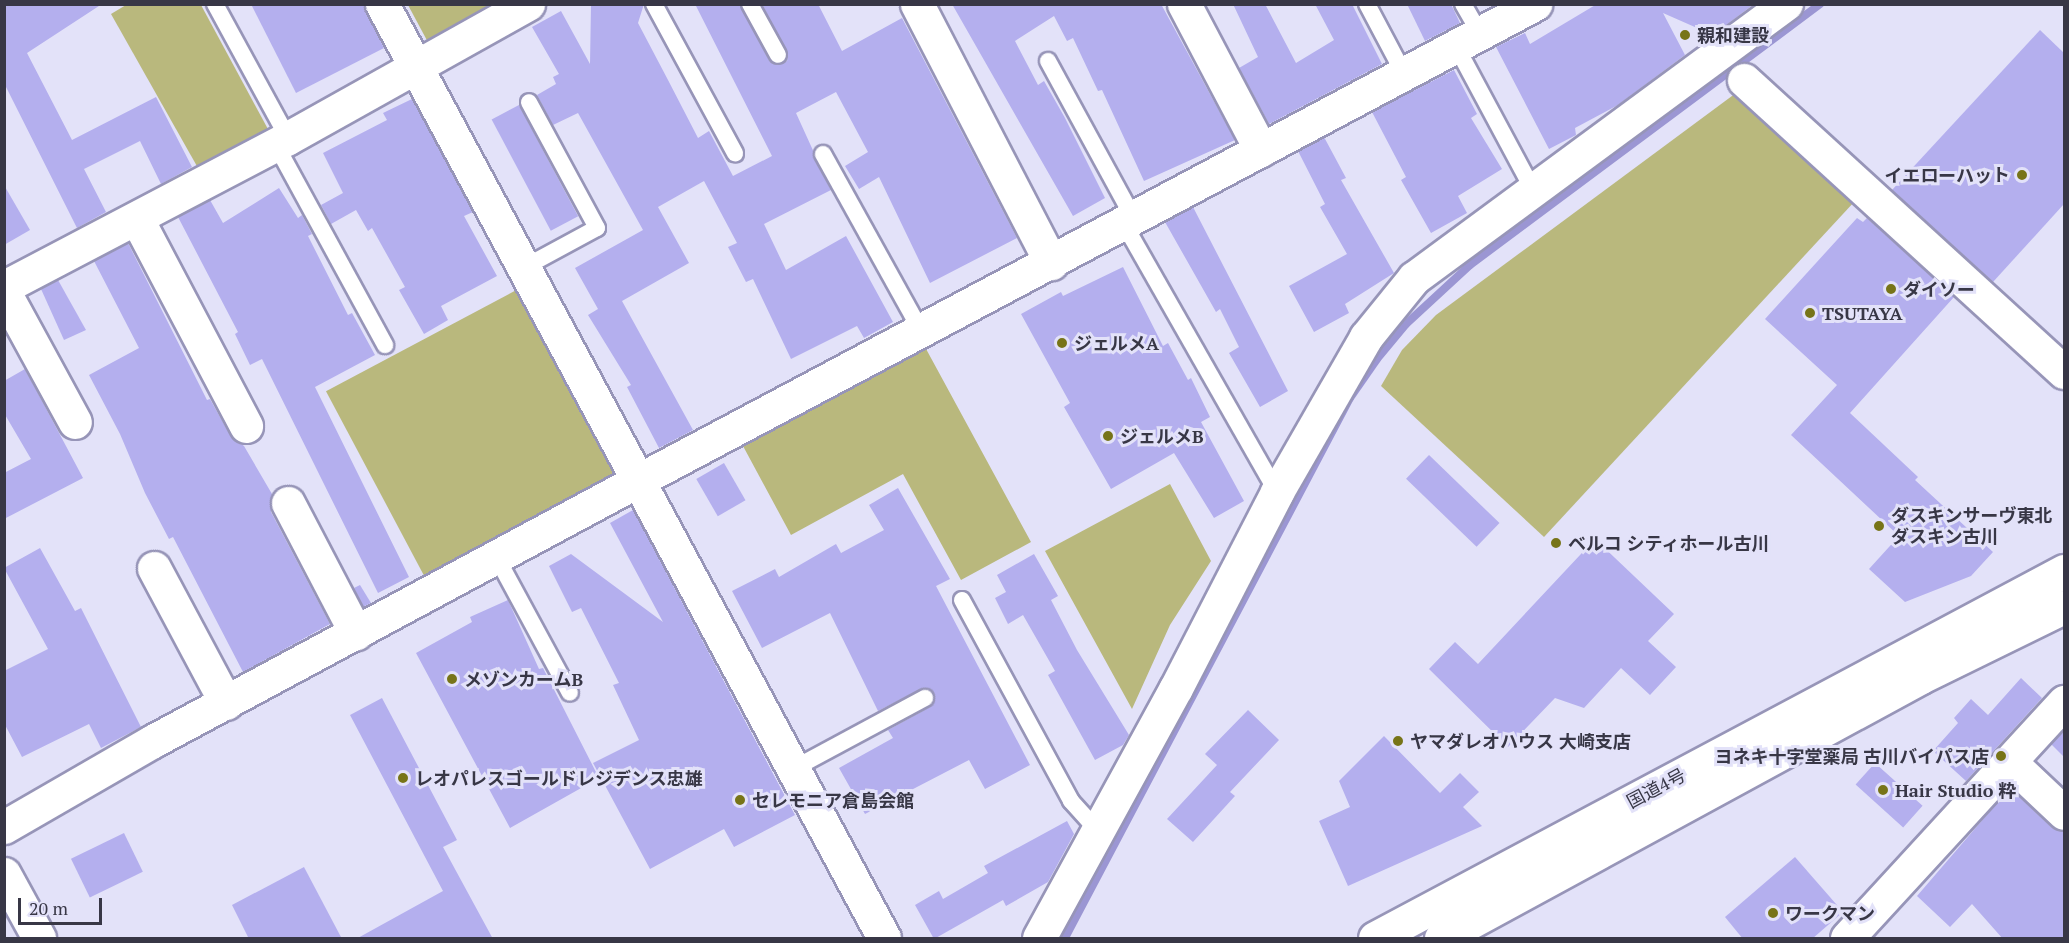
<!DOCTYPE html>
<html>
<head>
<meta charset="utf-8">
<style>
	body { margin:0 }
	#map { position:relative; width:2069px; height:943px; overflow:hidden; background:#e3e2f9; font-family:"PT Serif","Noto Sans JP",serif }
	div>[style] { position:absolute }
	.green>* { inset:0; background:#b9b87d; transform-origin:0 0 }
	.stream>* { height:8px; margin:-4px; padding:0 4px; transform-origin:4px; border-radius:4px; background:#9b96d3 }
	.building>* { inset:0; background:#b4afee; transform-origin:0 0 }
	.roads { filter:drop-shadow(2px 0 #9795b8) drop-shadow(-2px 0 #9795b8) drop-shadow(0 2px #9795b8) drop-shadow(0 -2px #9795b8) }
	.lane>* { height:16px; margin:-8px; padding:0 8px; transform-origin:8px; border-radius:8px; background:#fff }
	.street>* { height:33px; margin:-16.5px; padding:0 16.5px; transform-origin:16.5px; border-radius:16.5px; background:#fff }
	.highway>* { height:33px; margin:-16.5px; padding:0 16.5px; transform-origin:16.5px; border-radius:16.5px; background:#fff }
	.dots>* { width:16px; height:16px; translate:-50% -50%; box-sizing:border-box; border:3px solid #e3e2f9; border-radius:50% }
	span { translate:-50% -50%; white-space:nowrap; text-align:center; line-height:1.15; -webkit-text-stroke:6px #e3e2f9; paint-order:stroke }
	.poi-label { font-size:18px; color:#383746; font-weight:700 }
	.left { translate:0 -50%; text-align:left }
	.right { translate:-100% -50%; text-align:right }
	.street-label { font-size:18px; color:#383746 }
	.frame { position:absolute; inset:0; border:6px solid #383746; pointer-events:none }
	.scale { position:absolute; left:18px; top:898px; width:84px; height:27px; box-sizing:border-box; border:3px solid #383746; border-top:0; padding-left:8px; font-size:18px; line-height:21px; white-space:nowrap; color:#383746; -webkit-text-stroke:4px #e3e2f9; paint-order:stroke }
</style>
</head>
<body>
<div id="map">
	<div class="green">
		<i style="clip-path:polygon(126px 5px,201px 5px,269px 131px,198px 168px,111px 14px)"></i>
		<i style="clip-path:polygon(408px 5px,503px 5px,430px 46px)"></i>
		<i style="clip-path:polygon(1736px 93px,1855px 201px,1544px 537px,1381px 386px,1402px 350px,1436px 315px)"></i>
		<i style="left:522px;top:287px;width:214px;height:222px;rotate:62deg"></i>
		<i style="clip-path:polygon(925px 347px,1031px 542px,961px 580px,903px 474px,791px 535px,743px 446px)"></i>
		<i style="clip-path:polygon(1170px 484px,1211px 561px,1170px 625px,1132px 709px,1045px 551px)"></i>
	</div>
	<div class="stream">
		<i style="left:1065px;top:938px;width:611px;rotate:-62.18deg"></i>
		<i style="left:1350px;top:398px;width:47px;rotate:-55.3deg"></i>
		<i style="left:1377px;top:359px;width:45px;rotate:-50.4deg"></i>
		<i style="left:1406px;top:324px;width:87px;rotate:-42.7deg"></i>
		<i style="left:1470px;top:265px;width:437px;rotate:-36.7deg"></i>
	</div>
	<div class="building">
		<i style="clip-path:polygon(4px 4px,102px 4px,27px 53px,72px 140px,156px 97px,192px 167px,161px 184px,140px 141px,84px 169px,106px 212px,77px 228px,4px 83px)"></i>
		<i style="clip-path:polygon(251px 4px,363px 4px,384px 48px,296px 93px)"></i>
		<i style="clip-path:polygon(591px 4px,644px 4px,638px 23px,668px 80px,698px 138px,709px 131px,733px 176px,772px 156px,695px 4px,740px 4px,769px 60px,777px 65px,787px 61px,788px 55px,762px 4px,818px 4px,842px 51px,902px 18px,1017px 238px,930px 283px,879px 177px,859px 189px,845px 166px,868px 152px,836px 92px,796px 113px,831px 190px,764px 224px,786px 270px,846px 236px,893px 322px,864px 338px,857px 326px,791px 359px,753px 279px,746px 282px,728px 247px,737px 243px,704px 181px,658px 207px,689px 263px,622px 301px,693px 430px,659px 448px,627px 387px,631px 385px,588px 315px,598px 309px,575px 268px,643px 230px,578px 113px,553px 125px,537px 95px,556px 84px,553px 77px,559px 74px,532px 27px,561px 11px,590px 64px)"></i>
		<i style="clip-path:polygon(952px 4px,1161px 4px,1235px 140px,1144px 181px,1102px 90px,1098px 91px,1073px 38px,1067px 41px,1054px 16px,1015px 41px,1038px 85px,1044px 81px,1065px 118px,1105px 198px,1073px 216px)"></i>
		<i style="clip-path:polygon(1233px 4px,1265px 4px,1296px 63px,1334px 40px,1315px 4px,1352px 4px,1382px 64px,1269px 124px,1239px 68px,1258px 57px)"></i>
		<i style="clip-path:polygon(1407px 4px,1451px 4px,1460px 23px,1425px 41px)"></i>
		<i style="clip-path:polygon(1597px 4px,1754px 4px,1713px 35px,1663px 13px,1685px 55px,1618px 105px,1575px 128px,1576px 135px,1549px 149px,1496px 47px,1525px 33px,1530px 44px)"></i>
		<i style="clip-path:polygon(2040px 30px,2064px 53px,2064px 204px,1993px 282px,1892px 190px)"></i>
		<i style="clip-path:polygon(1454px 70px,1477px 114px,1471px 118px,1502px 169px,1458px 196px,1467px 213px,1431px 233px,1401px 180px,1406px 177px,1372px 112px)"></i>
		<i style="clip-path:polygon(412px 99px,473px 212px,464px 216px,497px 276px,441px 306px,448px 320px,424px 334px,399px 290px,405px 287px,372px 228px,368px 231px,356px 210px,331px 224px,321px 205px,343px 193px,323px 153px,387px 120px,383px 113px)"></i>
		<i style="left:519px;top:105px;width:126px;height:31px;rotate:62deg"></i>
		<i style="clip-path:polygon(1324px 137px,1346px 178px,1341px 180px,1394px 273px,1345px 304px,1349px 313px,1314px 332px,1289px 286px,1347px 254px,1320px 207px,1325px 204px,1298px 151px)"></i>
		<i style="clip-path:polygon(4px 185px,30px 230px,4px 245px)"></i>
		<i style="clip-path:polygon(279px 188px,298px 218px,302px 215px,312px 234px,308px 236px,348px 315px,352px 313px,375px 355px,315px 387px,409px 577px,378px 593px,262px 359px,250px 365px,235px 334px,238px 332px,178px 217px,210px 200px,223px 223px)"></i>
		<i style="clip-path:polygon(1193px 207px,1288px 391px,1260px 407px,1229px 353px,1239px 347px,1220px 309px,1216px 312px,1165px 222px)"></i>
		<i style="clip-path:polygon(1857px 218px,1863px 222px,1867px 218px,1954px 297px,1850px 413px,1918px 477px,1915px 480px,1993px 552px,1971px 576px,1905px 602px,1869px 569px,1899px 536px,1791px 435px,1837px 385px,1765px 319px)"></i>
		<i style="clip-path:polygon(128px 243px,207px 400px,210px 399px,230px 435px,244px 446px,272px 494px,271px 512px,330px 624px,243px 672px,173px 537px,169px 539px,145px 493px,120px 434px,89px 375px,139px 348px,94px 261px)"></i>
		<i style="clip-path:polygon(1123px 267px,1163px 346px,1168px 343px,1188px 380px,1191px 378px,1210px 417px,1201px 422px,1244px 501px,1214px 518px,1174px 453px,1111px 489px,1064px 407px,1070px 403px,1021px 314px,1061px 292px,1063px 296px)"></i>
		<i style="clip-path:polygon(58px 280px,86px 330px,64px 340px,41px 289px)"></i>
		<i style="clip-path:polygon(25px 369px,83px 478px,4px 519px,4px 473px,31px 459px,4px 413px,4px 381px)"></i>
		<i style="left:1429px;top:455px;width:98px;height:33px;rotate:44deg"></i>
		<i style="left:724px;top:463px;width:43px;height:32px;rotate:60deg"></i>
		<i style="clip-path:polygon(898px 488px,950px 579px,936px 586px,1030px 765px,985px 789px,969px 760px,865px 814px,839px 768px,893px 738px,888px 730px,930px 707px,934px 693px,921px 689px,878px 711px,830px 613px,762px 648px,732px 591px,775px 569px,779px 577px,836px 544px,841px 553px,884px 530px,869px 505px)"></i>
		<i style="clip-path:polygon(633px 510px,795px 815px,734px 847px,724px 829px,650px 869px,593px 763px,639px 740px,613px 685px,619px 683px,581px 608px,572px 612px,549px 566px,571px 554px,663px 622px,610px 523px)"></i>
		<i style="clip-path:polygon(1595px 539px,1674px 614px,1648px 641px,1676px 667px,1650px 695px,1621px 668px,1584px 708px,1555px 698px,1508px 747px,1429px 669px,1455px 642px,1478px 664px)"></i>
		<i style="clip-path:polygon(40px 548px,75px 611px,81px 608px,141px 727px,101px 748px,89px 724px,22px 757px,4px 723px,4px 671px,48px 649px,4px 568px)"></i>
		<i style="clip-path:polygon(1034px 554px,1058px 596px,1051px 600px,1077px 650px,1129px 735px,1123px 745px,1095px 760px,1048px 675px,1055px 671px,1023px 615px,1008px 624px,995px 598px,1006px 592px,997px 575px)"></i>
		<i style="clip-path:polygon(360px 585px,371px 603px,363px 607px,354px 588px)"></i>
		<i style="clip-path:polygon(508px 600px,539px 669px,543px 668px,599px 778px,510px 828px,416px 653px,472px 622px,470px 617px)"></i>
		<i style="clip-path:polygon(2021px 678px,2042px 698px,1966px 781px,1933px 751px,1958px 723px,1954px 718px,1971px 699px,1988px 715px)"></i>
		<i style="clip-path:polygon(382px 698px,457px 840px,443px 847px,493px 939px,356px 939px,443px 891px,350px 715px)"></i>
		<i style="clip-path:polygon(1248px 710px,1279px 740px,1230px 792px,1235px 796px,1193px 842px,1167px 819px,1217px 765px,1205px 754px)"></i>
		<i style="clip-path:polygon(2064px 729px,2064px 757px,2051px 744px)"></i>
		<i style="clip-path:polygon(1384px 736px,1440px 793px,1460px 773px,1479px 792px,1463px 807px,1482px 826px,1348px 886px,1319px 821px,1350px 807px,1339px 781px)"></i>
		<i style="left:1875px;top:763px;width:64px;height:29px;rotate:42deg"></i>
		<i style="clip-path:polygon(2010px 788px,2051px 827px,2064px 831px,2064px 939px,2003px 939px,1972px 904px,1950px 927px,1917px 896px)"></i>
		<i style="clip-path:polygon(1067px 821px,1074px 834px,1048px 882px,1006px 906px,1003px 900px,934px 939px,915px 905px,939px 891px,943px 899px,988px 873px,984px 866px)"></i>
		<i style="left:124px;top:833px;width:43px;height:59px;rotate:64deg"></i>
		<i style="clip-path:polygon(1795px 857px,1843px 912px,1812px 939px,1743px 939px,1725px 917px)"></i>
		<i style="clip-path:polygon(304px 867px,342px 939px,249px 939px,232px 905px)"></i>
	</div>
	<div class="roads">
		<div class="lane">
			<i style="left:215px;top:4px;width:153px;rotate:61.4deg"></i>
			<i style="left:654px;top:4px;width:170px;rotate:61.5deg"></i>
			<i style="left:750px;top:4px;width:58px;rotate:61.2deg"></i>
			<i style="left:1367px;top:4px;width:79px;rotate:62.1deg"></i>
			<i style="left:1463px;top:4px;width:34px;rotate:60deg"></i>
			<i style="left:1456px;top:46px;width:161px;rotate:61.8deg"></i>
			<i style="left:1048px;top:61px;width:180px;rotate:61.4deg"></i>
			<i style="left:276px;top:145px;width:228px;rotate:61.4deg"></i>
			<i style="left:823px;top:154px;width:202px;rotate:61deg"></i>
			<i style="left:1124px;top:224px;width:309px;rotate:60.3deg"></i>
			<i style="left:523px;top:268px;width:84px;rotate:-28.4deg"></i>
			<i style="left:597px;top:228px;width:143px;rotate:-118.4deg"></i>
			<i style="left:497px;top:558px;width:153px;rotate:61.6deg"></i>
			<i style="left:962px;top:600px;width:229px;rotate:61.5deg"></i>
			<i style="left:1071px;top:801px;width:40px;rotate:48deg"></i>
			<i style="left:793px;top:769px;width:150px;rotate:-28.3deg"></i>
		</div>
		<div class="street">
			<i style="left:382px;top:4px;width:1060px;rotate:61.74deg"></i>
			<i style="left:917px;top:4px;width:292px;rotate:62.6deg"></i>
			<i style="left:1184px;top:4px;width:165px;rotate:62.2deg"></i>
			<i style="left:1744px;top:80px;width:433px;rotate:42.4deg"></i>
			<i style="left:137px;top:219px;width:234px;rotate:62.2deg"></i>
			<i style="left:4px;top:287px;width:321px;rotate:-27.7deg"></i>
			<i style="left:288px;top:138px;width:275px;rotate:-29.2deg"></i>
			<i style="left:4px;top:292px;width:148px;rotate:61.4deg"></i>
			<i style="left:288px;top:503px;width:147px;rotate:62.4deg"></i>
			<i style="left:154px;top:568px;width:153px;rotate:61.9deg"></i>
			<i style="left:2010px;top:762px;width:74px;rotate:43.4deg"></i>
			<i style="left:4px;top:827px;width:172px;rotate:-30deg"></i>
			<i style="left:153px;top:741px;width:552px;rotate:-28.24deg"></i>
			<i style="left:639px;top:480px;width:1015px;rotate:-27.98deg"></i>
			<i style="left:1039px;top:938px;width:285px;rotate:-61.3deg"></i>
			<i style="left:1176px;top:688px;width:220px;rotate:-62.7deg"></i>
			<i style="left:1277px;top:492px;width:179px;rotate:-60.1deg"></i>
			<i style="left:1366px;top:337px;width:76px;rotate:-50.9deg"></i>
			<i style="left:1414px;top:278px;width:462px;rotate:-36.4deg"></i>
			<i style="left:1847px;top:938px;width:321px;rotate:-47.4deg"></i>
		</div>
		<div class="highway">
			<i style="left:4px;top:874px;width:73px;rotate:61.3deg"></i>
			<i style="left:1375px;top:938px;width:781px;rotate:-28.04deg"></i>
			<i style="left:1441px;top:938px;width:546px;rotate:-28.54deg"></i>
			<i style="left:1921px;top:677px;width:159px;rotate:-26.1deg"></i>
		</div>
	</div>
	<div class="dots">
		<i style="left:1685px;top:35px;background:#777418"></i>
		<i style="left:2022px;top:175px;background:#777418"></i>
		<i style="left:1891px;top:289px;background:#777418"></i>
		<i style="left:1810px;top:313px;background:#777418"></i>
		<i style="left:1062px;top:343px;background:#777418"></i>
		<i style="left:1108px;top:436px;background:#777418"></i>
		<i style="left:1879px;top:526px;background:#777418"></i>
		<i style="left:1556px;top:543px;background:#777418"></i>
		<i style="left:452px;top:679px;background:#777418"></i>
		<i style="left:1398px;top:741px;background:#777418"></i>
		<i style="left:2001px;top:756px;background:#777418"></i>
		<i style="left:403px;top:778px;background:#777418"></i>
		<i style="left:1883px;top:790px;background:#777418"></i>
		<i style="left:740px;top:800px;background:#777418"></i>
		<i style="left:1773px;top:913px;background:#777418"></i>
	</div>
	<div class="poi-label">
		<span class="left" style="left:1697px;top:35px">親和建設</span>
		<span class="right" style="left:2010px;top:175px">イエローハット</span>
		<span class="left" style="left:1903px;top:289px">ダイソー</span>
		<span class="left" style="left:1822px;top:313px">TSUTAYA</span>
		<span class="left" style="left:1074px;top:343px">ジェルメA</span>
		<span class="left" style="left:1120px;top:436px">ジェルメB</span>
		<span class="left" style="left:1891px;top:526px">ダスキンサーヴ東北<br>ダスキン古川</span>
		<span class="left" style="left:1568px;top:543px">ベルコ シティホール古川</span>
		<span class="left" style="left:464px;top:679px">メゾンカームB</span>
		<span class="left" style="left:1410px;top:741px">ヤマダレオハウス 大崎支店</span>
		<span class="right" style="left:1989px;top:756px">ヨネキ十字堂薬局 古川バイパス店</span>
		<span class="left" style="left:415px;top:778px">レオパレスゴールドレジデンス忠雄</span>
		<span class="left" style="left:1895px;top:790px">Hair Studio 粋</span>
		<span class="left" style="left:752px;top:800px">セレモニア倉島会館</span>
		<span class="left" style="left:1785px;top:913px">ワークマン</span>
	</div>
	<div class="street-label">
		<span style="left:1656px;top:788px;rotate:-28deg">国道4号</span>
	</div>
	<div class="frame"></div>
	<div class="scale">20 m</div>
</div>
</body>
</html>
